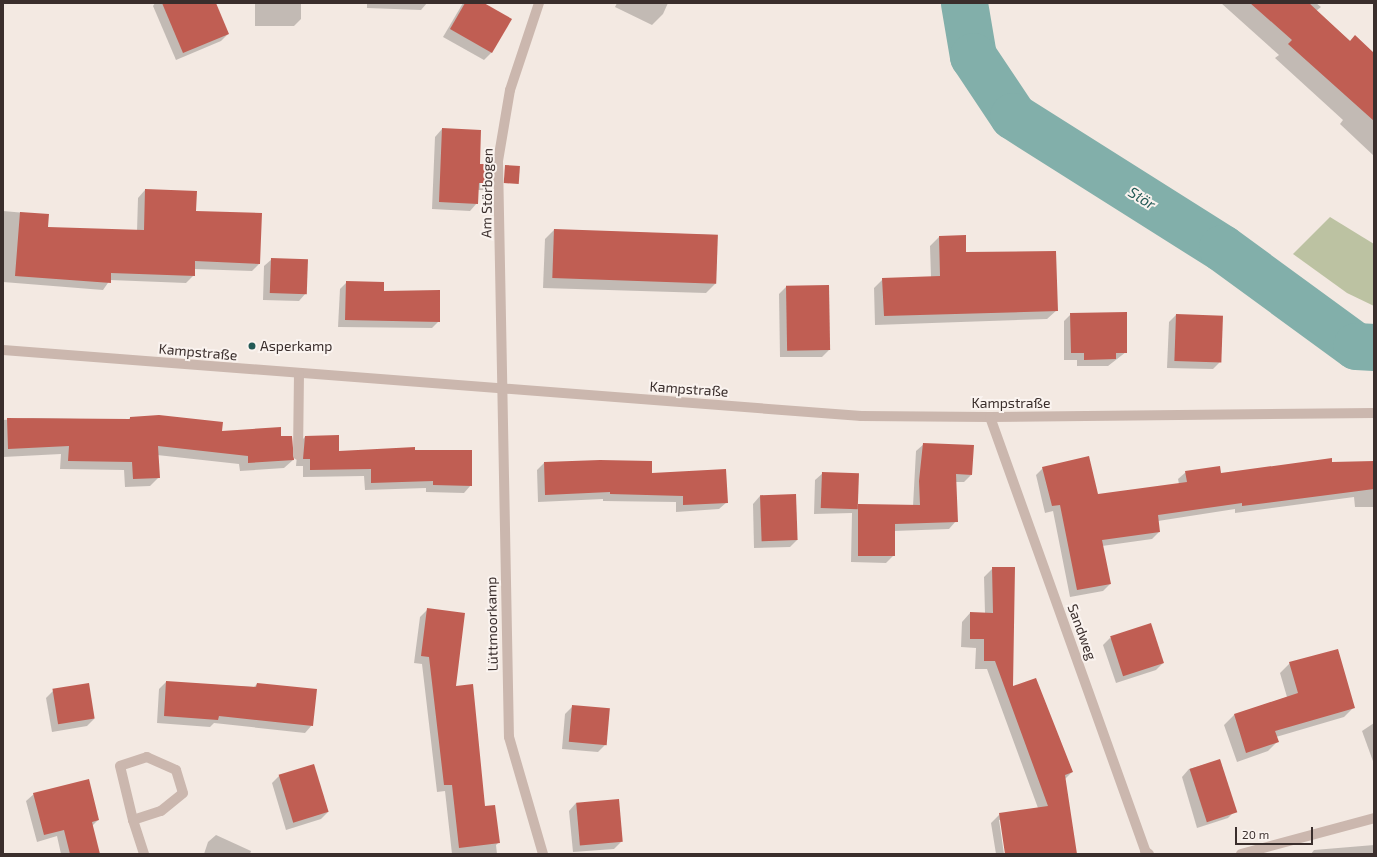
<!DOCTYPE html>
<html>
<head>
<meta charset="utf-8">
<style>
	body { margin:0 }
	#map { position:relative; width:1377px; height:857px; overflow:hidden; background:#f3e9e2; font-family:"Exo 2",sans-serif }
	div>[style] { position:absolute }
	.green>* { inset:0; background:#bcc2a2 }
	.shadow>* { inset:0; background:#0003 }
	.river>* { height:47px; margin:-23.5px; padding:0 23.5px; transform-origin:23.5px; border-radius:23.5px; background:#82afaa }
	.building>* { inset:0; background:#c05e53; transform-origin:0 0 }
	.minor>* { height:10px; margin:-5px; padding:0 5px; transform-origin:5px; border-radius:5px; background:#cbb7ae }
	.dots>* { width:11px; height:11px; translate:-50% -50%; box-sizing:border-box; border:2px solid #faf3ef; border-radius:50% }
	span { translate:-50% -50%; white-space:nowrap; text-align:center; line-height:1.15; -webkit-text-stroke:4px #faf3ef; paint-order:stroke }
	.street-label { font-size:14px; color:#3a2e2c }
	.poi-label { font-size:14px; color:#3a2e2c }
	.left { translate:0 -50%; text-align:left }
	.water-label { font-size:15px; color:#235a56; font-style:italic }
	.frame { position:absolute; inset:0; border:4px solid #3a2e2c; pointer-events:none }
	.scale { position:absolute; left:1235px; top:827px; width:78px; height:18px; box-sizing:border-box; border:2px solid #3a2e2c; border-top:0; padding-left:5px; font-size:12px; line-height:14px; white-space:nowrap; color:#3a2e2c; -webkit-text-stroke:3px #faf3ef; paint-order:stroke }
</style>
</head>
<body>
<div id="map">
	<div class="green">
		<i style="clip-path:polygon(1330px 217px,1374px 244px,1374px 306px,1347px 293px,1293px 254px)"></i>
	</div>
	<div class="shadow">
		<i style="clip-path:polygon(155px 3px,215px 3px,228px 34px,221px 41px,176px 60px,153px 6px)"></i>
		<i style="clip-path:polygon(255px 3px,301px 3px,301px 19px,294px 26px,255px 26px)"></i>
		<i style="clip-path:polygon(367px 3px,427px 3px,421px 10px,367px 8px)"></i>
		<i style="clip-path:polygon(463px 3px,482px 3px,510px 19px,491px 53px,484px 60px,443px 37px)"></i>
		<i style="clip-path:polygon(617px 3px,668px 3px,663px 14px,652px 25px,615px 7px)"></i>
		<i style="clip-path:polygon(1221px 3px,1316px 3px,1321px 7px,1316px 11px,1374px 62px,1374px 156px,1340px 124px,1343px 120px,1275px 58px,1279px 55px)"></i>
		<i style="clip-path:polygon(442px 129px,479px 165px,491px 182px,484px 190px,478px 190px,477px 203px,470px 211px,432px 209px,435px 137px)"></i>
		<i style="clip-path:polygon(145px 190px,195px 212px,259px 264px,252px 271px,194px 269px,194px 275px,186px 283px,110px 280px,103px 290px,3px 282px,3px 211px,48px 215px,47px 228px,137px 231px,138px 198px)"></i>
		<i style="clip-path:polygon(554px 230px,717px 235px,716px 283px,706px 293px,543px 288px,545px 239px)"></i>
		<i style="clip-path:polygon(939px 237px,965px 254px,1057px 310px,1047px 319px,875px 325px,874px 288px,883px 279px,931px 277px,930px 246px)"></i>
		<i style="clip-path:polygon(272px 259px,306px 293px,299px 301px,263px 300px,264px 266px)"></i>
		<i style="clip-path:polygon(347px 282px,383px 292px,439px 321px,432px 328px,338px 327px,340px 289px)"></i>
		<i style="clip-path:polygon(786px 287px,829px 350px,822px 357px,780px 357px,779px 294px)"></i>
		<i style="clip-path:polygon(1071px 314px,1126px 352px,1108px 366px,1077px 366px,1077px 360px,1064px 360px,1064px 321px)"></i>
		<i style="clip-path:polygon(1176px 315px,1220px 362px,1213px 369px,1167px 368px,1169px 322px)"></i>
		<i style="clip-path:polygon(32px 418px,128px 420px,130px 418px,221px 432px,280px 437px,293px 460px,284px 468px,240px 471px,239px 464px,157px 455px,159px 477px,150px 486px,125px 487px,124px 470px,60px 469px,61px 454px,3px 457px,3px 420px)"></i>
		<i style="clip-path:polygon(305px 437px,338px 452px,471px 485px,464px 493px,426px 492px,426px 488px,365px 490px,364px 476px,303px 477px,303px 466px,296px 466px,298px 444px)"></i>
		<i style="clip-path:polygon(924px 444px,971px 475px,964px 482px,955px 482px,956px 521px,949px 529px,894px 531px,894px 555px,886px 563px,851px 562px,852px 513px,814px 514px,815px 480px,823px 473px,857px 506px,913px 506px,916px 451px)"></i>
		<i style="clip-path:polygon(1374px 462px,1374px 507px,1355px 507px,1354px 497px,1235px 513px,1235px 509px,1158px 521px,1159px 532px,1152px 539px,1102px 546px,1110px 584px,1103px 591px,1070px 597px,1053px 511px,1045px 513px,1036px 475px,1043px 468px,1097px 495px,1179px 484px,1178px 479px,1186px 472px,1220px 474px,1331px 463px)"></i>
		<i style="clip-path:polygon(544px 463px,651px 474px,727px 502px,719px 509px,676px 512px,676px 502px,603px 501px,603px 499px,538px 502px,537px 470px)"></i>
		<i style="clip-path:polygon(760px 496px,797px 540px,790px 547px,754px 548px,753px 504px)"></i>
		<i style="clip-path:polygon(993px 568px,1012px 688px,1072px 772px,1065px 779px,1076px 854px,1006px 854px,1001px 820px,999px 820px,1004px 854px,996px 854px,991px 823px,1000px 814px,1038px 808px,987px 669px,975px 669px,976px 648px,961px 647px,962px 622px,970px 613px,985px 613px,984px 577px)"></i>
		<i style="clip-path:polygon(427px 610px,455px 687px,484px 807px,499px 842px,496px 845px,497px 854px,452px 854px,445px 791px,437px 792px,422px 664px,414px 663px,420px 617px)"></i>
		<i style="clip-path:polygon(1110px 638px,1163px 663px,1156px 670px,1116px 683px,1103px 645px)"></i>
		<i style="clip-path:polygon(1290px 663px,1354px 707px,1344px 717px,1276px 737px,1278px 741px,1268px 751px,1237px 762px,1224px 725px,1234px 715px,1287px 697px,1280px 673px)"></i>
		<i style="clip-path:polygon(166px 682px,254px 687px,257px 684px,312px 725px,305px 733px,214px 723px,210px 727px,157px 723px,159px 689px)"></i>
		<i style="clip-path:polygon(88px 685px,94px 719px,87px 726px,52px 732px,46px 698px,53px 691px)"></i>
		<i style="clip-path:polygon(573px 706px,606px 744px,598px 752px,562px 749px,565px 714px)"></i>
		<i style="clip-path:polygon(1374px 723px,1374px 764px,1362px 731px)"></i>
		<i style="clip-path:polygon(1220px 760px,1235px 811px,1228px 818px,1197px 828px,1182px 777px,1189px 769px)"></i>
		<i style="clip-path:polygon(279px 776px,328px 812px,321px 819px,286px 830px,272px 783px)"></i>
		<i style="clip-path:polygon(34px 794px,98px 820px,92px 826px,99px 854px,61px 854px,57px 836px,37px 842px,26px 801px)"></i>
		<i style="clip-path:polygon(576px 803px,622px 841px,614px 849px,573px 852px,569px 811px)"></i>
		<i style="clip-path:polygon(216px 835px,251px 851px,250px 854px,204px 854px,208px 842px)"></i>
		<i style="clip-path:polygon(1374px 845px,1374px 854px,1311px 854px,1314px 850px)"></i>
	</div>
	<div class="river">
		<i style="left:964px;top:3px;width:54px;rotate:80.4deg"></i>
		<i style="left:973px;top:56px;width:72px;rotate:56.3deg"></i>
		<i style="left:1013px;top:116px;width:247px;rotate:32.3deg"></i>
		<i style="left:1222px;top:248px;width:166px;rotate:36.2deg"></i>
		<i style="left:1356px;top:346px;width:18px;rotate:3deg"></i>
	</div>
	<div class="building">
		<i style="clip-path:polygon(162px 3px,216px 3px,229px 34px,183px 53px)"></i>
		<i style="clip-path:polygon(465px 3px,484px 3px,512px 19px,492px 53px,450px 29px)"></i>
		<i style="clip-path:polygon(1250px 3px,1309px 3px,1350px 41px,1355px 35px,1374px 53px,1374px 121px,1288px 44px,1292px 40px)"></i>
		<i style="clip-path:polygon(442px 128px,481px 130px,480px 164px,492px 164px,492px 183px,479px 183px,478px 204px,439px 202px)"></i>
		<i style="left:505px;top:165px;width:15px;height:18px;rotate:4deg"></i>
		<i style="clip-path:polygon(145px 189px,197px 191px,196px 211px,262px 213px,260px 264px,195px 261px,195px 276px,111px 273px,111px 283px,15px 276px,20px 212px,49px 214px,48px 227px,144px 230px)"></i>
		<i style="left:554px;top:229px;width:164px;height:49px;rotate:2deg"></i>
		<i style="clip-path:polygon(966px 235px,966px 252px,1056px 251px,1058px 311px,884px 316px,882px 278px,940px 276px,939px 236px)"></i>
		<i style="left:271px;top:258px;width:37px;height:35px;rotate:2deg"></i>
		<i style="clip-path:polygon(346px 281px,384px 282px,384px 291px,440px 290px,440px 322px,345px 320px)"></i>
		<i style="left:829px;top:285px;width:65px;height:43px;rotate:89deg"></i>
		<i style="clip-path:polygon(1127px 312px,1127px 353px,1116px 353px,1116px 359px,1084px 360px,1084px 353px,1071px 353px,1070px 313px)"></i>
		<i style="left:1176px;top:314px;width:47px;height:47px;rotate:2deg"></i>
		<i style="clip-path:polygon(159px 415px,223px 422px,222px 431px,281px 427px,281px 436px,292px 436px,294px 460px,248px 463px,248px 456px,158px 446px,160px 478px,133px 479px,132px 462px,68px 461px,69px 446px,8px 449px,7px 418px,130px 419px,130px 417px)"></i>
		<i style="clip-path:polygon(339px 435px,339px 451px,415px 447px,415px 450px,472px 450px,472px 486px,433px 485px,433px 481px,371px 483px,371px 469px,310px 470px,310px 459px,303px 459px,305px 436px)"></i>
		<i style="clip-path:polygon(923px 443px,974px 445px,972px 475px,956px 474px,958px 522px,895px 524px,895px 556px,858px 556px,858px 504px,920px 505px,919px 481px)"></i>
		<i style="clip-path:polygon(1089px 456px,1098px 494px,1187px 482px,1185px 471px,1220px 466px,1221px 473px,1332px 458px,1332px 462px,1374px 461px,1374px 489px,1242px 506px,1242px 503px,1158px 515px,1160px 532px,1102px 540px,1111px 584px,1077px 590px,1060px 505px,1052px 506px,1042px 467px)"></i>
		<i style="clip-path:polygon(600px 460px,652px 461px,652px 473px,726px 469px,728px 503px,683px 505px,683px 496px,610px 494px,610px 492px,545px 495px,544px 462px)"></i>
		<i style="left:822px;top:472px;width:37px;height:36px;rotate:2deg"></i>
		<i style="left:796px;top:494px;width:46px;height:36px;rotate:88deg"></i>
		<i style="clip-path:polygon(992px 567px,1015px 567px,1013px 686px,1036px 678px,1073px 772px,1065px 775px,1077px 854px,1005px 854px,999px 813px,1048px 806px,995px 661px,984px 661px,984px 639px,970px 639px,970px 612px,993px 613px)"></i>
		<i style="clip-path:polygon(427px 608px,465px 613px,456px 686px,473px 684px,485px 806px,495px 805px,500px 843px,459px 848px,452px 785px,444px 785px,429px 657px,421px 656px)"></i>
		<i style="left:1151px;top:623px;width:42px;height:43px;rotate:72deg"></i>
		<i style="clip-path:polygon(1338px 649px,1355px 708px,1275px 731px,1279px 742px,1246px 753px,1234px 714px,1298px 693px,1289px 662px)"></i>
		<i style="clip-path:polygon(166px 681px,256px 687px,257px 683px,317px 689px,313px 726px,219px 716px,218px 720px,164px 716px)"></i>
		<i style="left:89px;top:683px;width:36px;height:37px;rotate:81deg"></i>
		<i style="left:572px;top:705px;width:38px;height:37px;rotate:5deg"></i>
		<i style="left:1220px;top:759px;width:56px;height:32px;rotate:72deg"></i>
		<i style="left:314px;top:764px;width:50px;height:37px;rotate:73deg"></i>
		<i style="clip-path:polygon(89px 779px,99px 820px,92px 822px,100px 854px,70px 854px,64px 830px,44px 835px,33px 793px)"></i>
		<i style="left:619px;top:799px;width:43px;height:43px;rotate:85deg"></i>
	</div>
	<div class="minor">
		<i style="left:539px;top:3px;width:92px;rotate:108.4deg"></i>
		<i style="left:510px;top:90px;width:72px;rotate:99.6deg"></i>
		<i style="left:498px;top:161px;width:576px;rotate:88.91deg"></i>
		<i style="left:509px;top:737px;width:122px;rotate:73.8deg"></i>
		<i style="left:3px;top:350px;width:861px;rotate:4.4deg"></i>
		<i style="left:861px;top:416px;width:129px;rotate:0.4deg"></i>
		<i style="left:990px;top:417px;width:384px;rotate:-0.6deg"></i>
		<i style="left:990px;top:417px;width:461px;rotate:70.3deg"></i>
		<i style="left:1145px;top:851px;width:5px;rotate:37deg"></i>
		<i style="left:298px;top:455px;width:81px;rotate:-89.3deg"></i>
		<i style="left:133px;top:820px;width:29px;rotate:-18deg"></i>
		<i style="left:161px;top:811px;width:28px;rotate:-39deg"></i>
		<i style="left:183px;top:793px;width:24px;rotate:-107deg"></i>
		<i style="left:176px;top:770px;width:32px;rotate:-156deg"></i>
		<i style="left:147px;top:757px;width:28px;rotate:162deg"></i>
		<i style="left:120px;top:766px;width:56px;rotate:76.5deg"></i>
		<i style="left:133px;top:820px;width:36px;rotate:72deg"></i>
		<i style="left:1241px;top:854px;width:138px;rotate:-15.1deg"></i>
	</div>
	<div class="dots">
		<i style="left:252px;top:346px;background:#235a56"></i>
	</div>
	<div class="street-label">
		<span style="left:487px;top:193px;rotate:-89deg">Am Störbogen</span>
		<span style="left:198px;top:352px;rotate:5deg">Kampstraße</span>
		<span style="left:689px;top:389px;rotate:4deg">Kampstraße</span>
		<span style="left:1011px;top:403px">Kampstraße</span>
		<span style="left:492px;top:624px;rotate:-91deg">Lüttmoorkamp</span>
		<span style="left:1082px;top:632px;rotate:70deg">Sandweg</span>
	</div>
	<div class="poi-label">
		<span class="left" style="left:260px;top:346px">Asperkamp</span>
	</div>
	<div class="water-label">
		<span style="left:1142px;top:198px;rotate:32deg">Stör</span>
	</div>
	<div class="frame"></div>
	<div class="scale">20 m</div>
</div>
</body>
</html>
